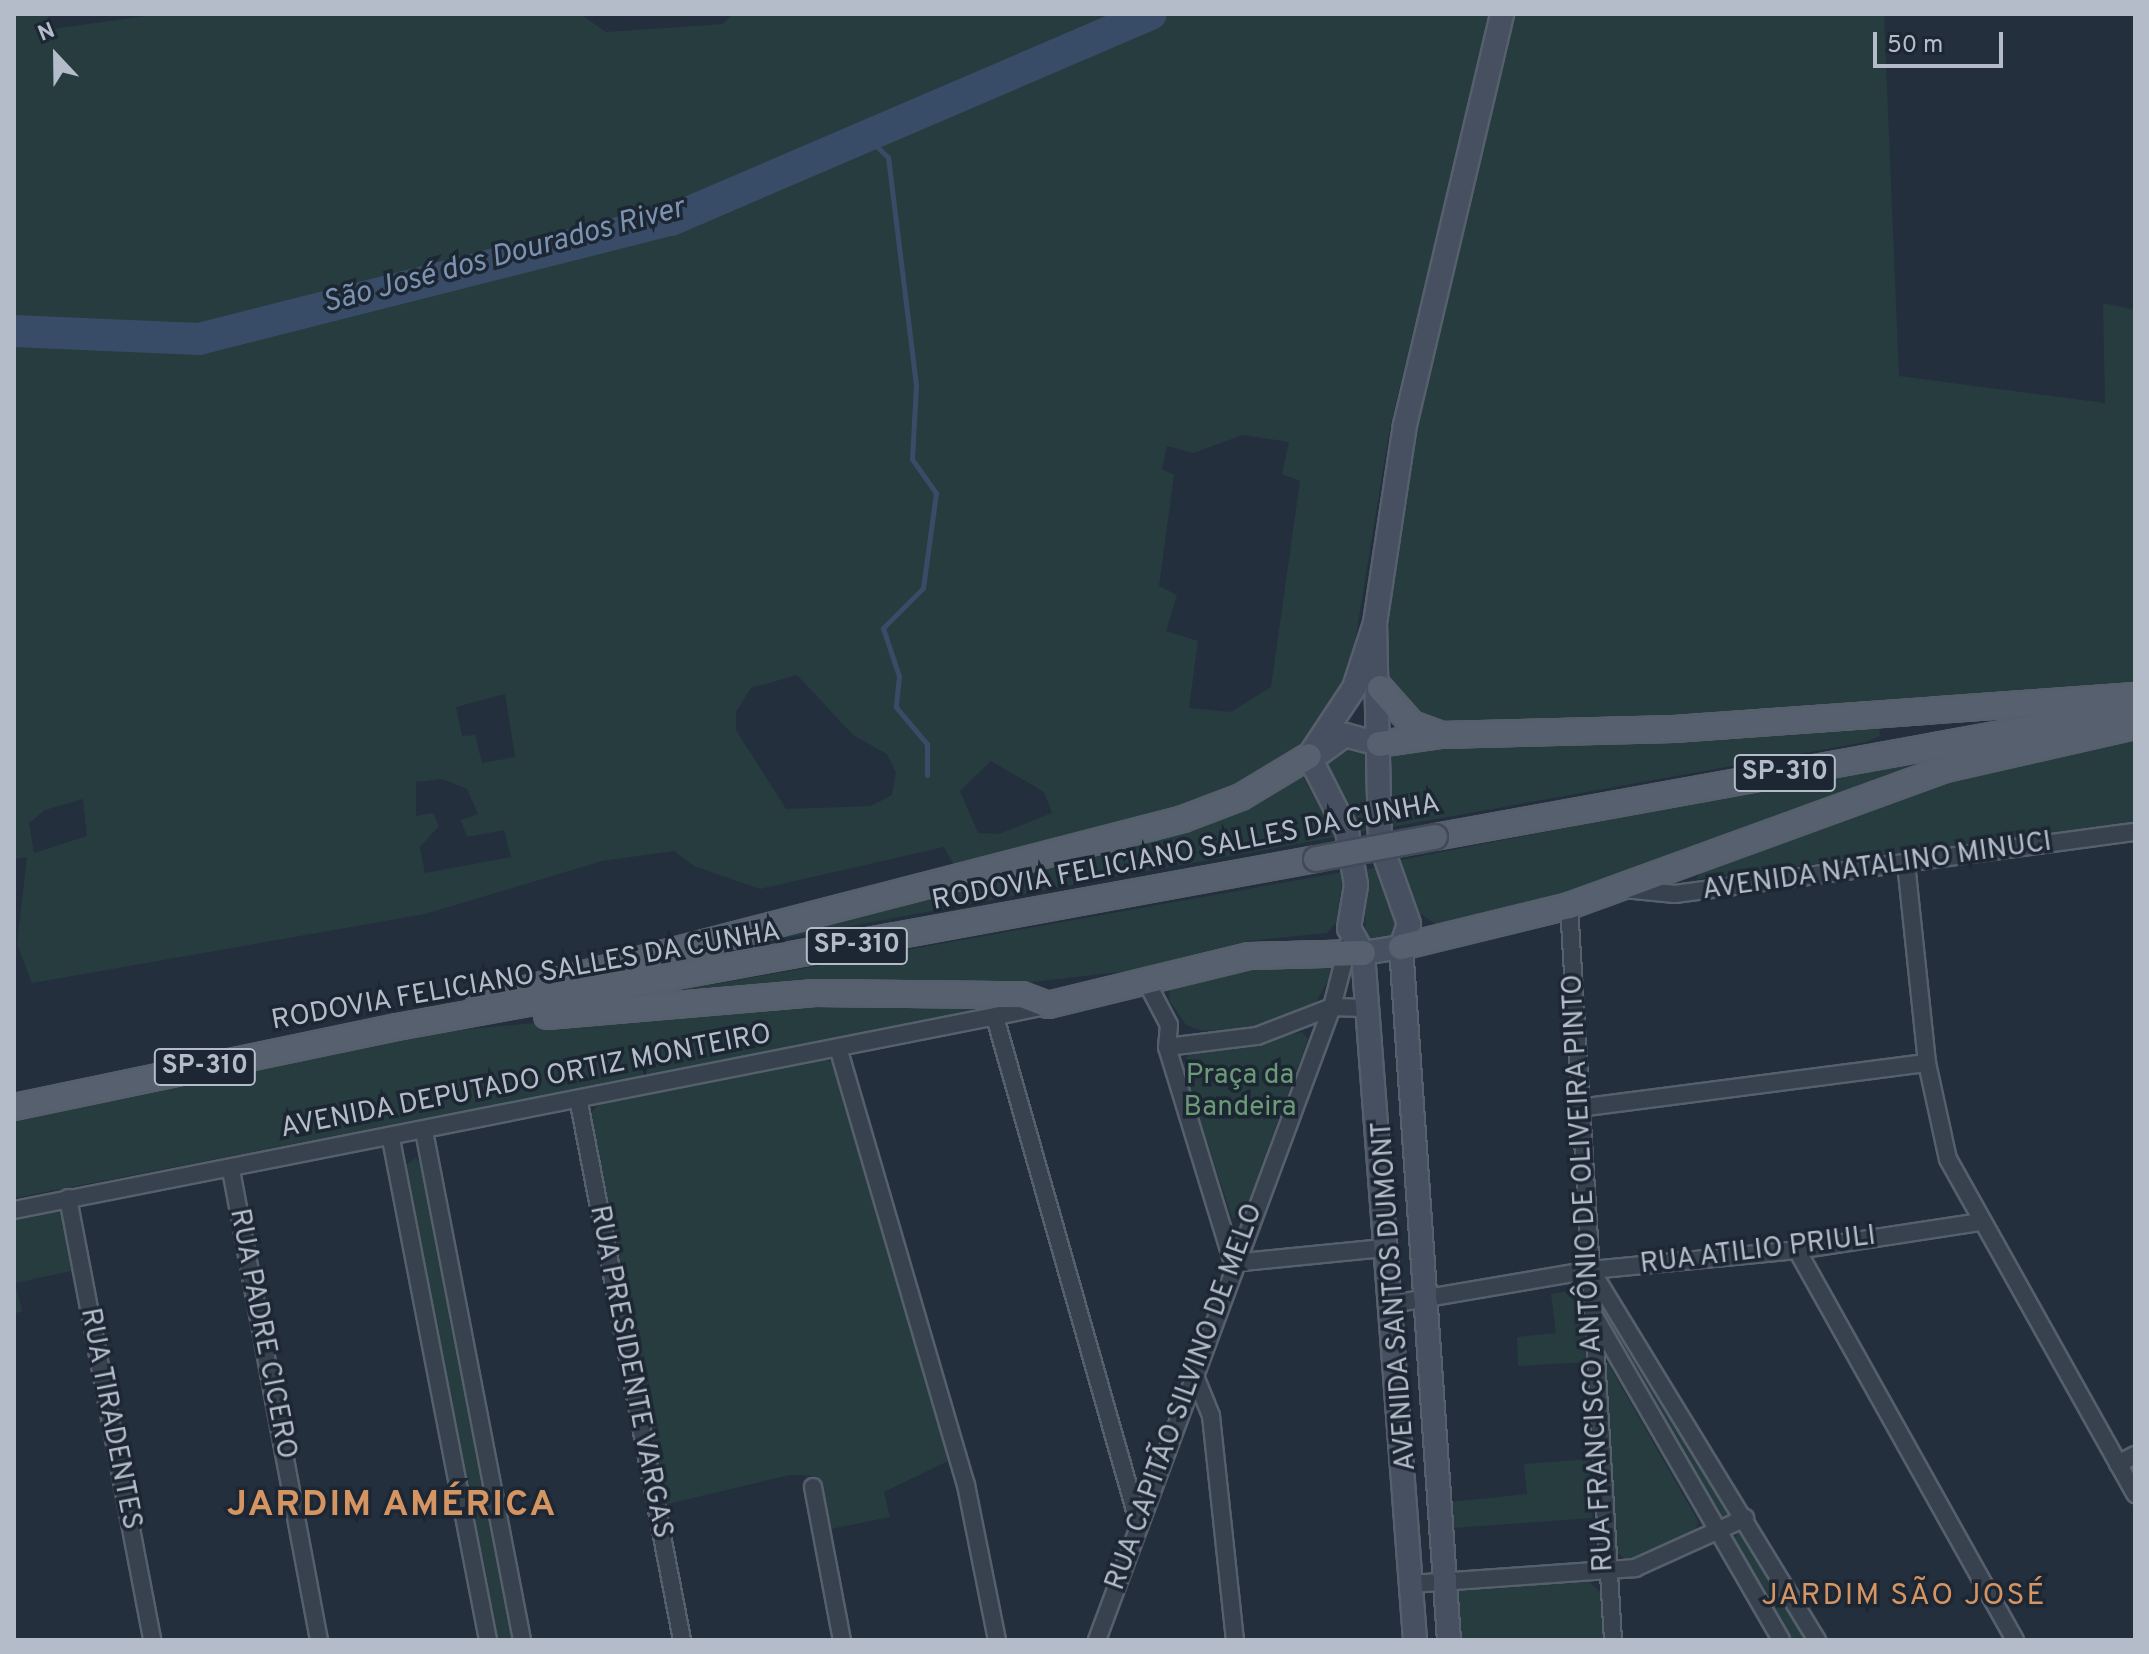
<!DOCTYPE html>
<html>
<head>
<meta charset="utf-8">
<style>
	body { margin:0 }
	#map { position:relative; width:2149px; height:1654px; overflow:hidden; background:#242f3e; font-family:Overpass,sans-serif }
	div>[style] { position:absolute }
	.green>* { inset:0; background:#263c3f }
	.stream>* { height:5px; margin:-2.5px; padding:0 2.5px; transform-origin:2.5px; border-radius:2.5px; background:#394c67 }
	.river>* { height:32px; margin:-16px; padding:0 16px; transform-origin:16px; border-radius:16px; background:#394c67 }
	.roads { filter:drop-shadow(2px 0 #565f6c) drop-shadow(-2px 0 #565f6c) drop-shadow(0 2px #565f6c) drop-shadow(0 -2px #565f6c) }
	.street>* { height:16px; margin:-8px; padding:0 8px; transform-origin:8px; border-radius:8px; background:#38414e }
	.secondary>* { height:22px; margin:-11px; padding:0 11px; transform-origin:11px; border-radius:11px; background:#465061 }
	.primary>* { height:24px; margin:-12px; padding:0 12px; transform-origin:12px; border-radius:12px; background:#56606e }
	.bridges { filter:drop-shadow(2px 0 #414a57) drop-shadow(-2px 0 #414a57) drop-shadow(0 2px #414a57) drop-shadow(0 -2px #414a57) }
	.primary-bridge>* { height:24px; margin:-12px; padding:0 12px; transform-origin:12px; border-radius:12px; background:#56606e }
	span { translate:-50% -50%; white-space:nowrap; text-align:center; line-height:1.15; -webkit-text-stroke:7px #1d2633; paint-order:stroke }
	.shield-label span { padding:2px 6px; background:#1d2633; border:2px solid; border-radius:6px; -webkit-text-stroke-width:0 }
	.shield-label { font-size:26px; color:#b4bcc9; font-weight:700 }
	.street-label { font-size:28px; color:#b4bcc9 }
	.park-label { font-size:28px; color:#6b9a76 }
	.water-label { font-size:30px; color:#7c92b1; font-style:italic }
	.neighbourhood-label { font-size:30px; color:#d59563; letter-spacing:2px }
	.district-label { font-size:36px; color:#d59563; font-weight:700; letter-spacing:2px }
	.frame { position:absolute; inset:0; border:16px solid #b4bcc9; pointer-events:none }
	.north { position:absolute; left:16px; top:16px; width:80px; height:80px; -webkit-text-stroke:6px #1d2633; paint-order:stroke; rotate:338deg; font-size:22px; font-weight:700; line-height:32px; text-align:center; color:#b4bcc9 }
	.north::after { content:''; display:block; margin:auto; width:28px; height:36px; background:#b4bcc9; clip-path:polygon(50% 0,100% 100%,50% 72%,0 100%) }
	.scale { position:absolute; left:1873px; top:32px; width:130px; height:36px; box-sizing:border-box; border:4px solid #b4bcc9; border-top:0; padding-left:10px; font-size:24px; line-height:28px; white-space:nowrap; color:#b4bcc9; -webkit-text-stroke:6px #1d2633; paint-order:stroke }
</style>
</head>
<body>
<div id="map">
	<div class="green">
		<i style="clip-path:polygon(evenodd,14px 14px,47px 14px,52px 29px,161px 14px,580px 14px,606px 32px,723px 24px,733px 14px,1490px 14px,1390px 427px,1348px 685px,1290px 759px,1235px 794px,957px 870px,944px 847px,760px 889px,694px 866px,674px 851px,602px 861px,425px 914px,32px 983px,17px 944px,27px 857px,14px 859px,14px 14px,1243px 435px,1289px 442px,1282px 474px,1300px 481px,1271px 687px,1231px 712px,1189px 708px,1198px 641px,1166px 631px,1177px 595px,1159px 586px,1174px 475px,1162px 469px,1167px 446px,1193px 453px,1243px 435px,14px 14px,797px 675px,853px 735px,887px 754px,896px 772px,892px 795px,871px 806px,786px 809px,736px 730px,736px 712px,751px 688px,797px 675px,14px 14px,505px 694px,515px 757px,482px 763px,475px 735px,462px 736px,456px 707px,505px 694px,14px 14px,991px 761px,1044px 792px,1052px 813px,999px 834px,978px 833px,960px 791px,991px 761px,14px 14px,442px 779px,467px 789px,478px 814px,461px 820px,467px 837px,504px 830px,511px 857px,425px 873px,420px 847px,439px 826px,433px 813px,416px 816px,416px 782px,442px 779px,14px 14px,83px 799px,87px 836px,34px 853px,29px 823px,45px 810px,83px 799px)"></i>
		<i style="clip-path:polygon(1513px 14px,1884px 14px,1899px 376px,2105px 403px,2103px 303px,2135px 310px,2135px 687px,1676px 722px,1445px 726px,1406px 708px,1389px 682px,1386px 633px,1417px 432px)"></i>
		<i style="clip-path:polygon(1879px 725px,1880px 736px,1866px 742px,1386px 828px,1392px 751px,1399px 746px)"></i>
		<i style="clip-path:polygon(2135px 736px,2135px 823px,1696px 879px,1705px 866px,1948px 776px)"></i>
		<i style="clip-path:polygon(1339px 742px,1368px 747px,1372px 829px,1355px 833px,1323px 765px)"></i>
		<i style="clip-path:polygon(1911px 760px,1913px 770px,1615px 879px,1439px 926px,1416px 911px,1401px 860px)"></i>
		<i style="clip-path:polygon(1300px 771px,1335px 837px,774px 940px,774px 936px)"></i>
		<i style="clip-path:polygon(1379px 867px,1395px 908px,1395px 932px,1387px 942px,1366px 942px,1363px 870px)"></i>
		<i style="clip-path:polygon(1343px 872px,1337px 922px,1327px 933px,1247px 941px,1128px 971px,978px 988px,659px 994px)"></i>
		<i style="clip-path:polygon(1330px 957px,1335px 968px,1315px 1004px,1256px 1027px,1203px 1031px,1186px 1025px,1169px 1000px,1170px 988px,1181px 982px,1245px 966px)"></i>
		<i style="clip-path:polygon(750px 1003px,990px 1009px,14px 1198px,14px 1117px,405px 1035px)"></i>
		<i style="clip-path:polygon(1302px 1032px,1308px 1039px,1243px 1217px,1232px 1218px,1182px 1065px,1189px 1054px)"></i>
		<i style="clip-path:polygon(825px 1059px,835px 1065px,950px 1460px,884px 1492px,890px 1517px,831px 1529px,817px 1476px,790px 1475px,663px 1505px,588px 1116px,598px 1105px)"></i>
		<i style="clip-path:polygon(416px 1158px,420px 1163px,514px 1640px,493px 1640px,402px 1168px)"></i>
		<i style="clip-path:polygon(50px 1208px,61px 1214px,71px 1271px,15px 1283px,22px 1311px,14px 1314px,14px 1217px)"></i>
		<i style="clip-path:polygon(1573px 1291px,1584px 1311px,1586px 1362px,1518px 1366px,1517px 1337px,1556px 1333px,1551px 1294px)"></i>
		<i style="clip-path:polygon(1602px 1300px,1727px 1506px,1727px 1515px,1718px 1518px,1595px 1303px)"></i>
		<i style="clip-path:polygon(1602px 1353px,1698px 1521px,1695px 1533px,1631px 1564px,1613px 1549px)"></i>
		<i style="clip-path:polygon(1590px 1459px,1592px 1518px,1453px 1528px,1450px 1502px,1527px 1494px,1524px 1464px)"></i>
		<i style="clip-path:polygon(1738px 1532px,1745px 1536px,1808px 1640px,1789px 1640px,1731px 1544px)"></i>
		<i style="clip-path:polygon(1586px 1579px,1600px 1592px,1604px 1640px,1453px 1640px,1455px 1590px,1464px 1585px)"></i>
	</div>
	<div class="stream">
		<i style="left:864px;top:134px;width:33px;rotate:44deg"></i>
		<i style="left:888px;top:157px;width:230px;rotate:83deg"></i>
		<i style="left:916px;top:385px;width:74px;rotate:93.1deg"></i>
		<i style="left:912px;top:459px;width:42px;rotate:54.8deg"></i>
		<i style="left:936px;top:493px;width:96px;rotate:97.8deg"></i>
		<i style="left:923px;top:588px;width:57px;rotate:135deg"></i>
		<i style="left:883px;top:628px;width:51px;rotate:71.6deg"></i>
		<i style="left:899px;top:676px;width:31px;rotate:96deg"></i>
		<i style="left:896px;top:707px;width:48px;rotate:50deg"></i>
		<i style="left:927px;top:744px;width:31px;rotate:90deg"></i>
	</div>
	<div class="river">
		<i style="left:14px;top:331px;width:185px;rotate:2.5deg"></i>
		<i style="left:199px;top:339px;width:487px;rotate:-14.2deg"></i>
		<i style="left:671px;top:220px;width:522px;rotate:-23.23deg"></i>
	</div>
	<div class="roads">
		<div class="street">
			<i style="left:1906px;top:863px;width:201px;rotate:84deg"></i>
			<i style="left:1927px;top:1063px;width:98px;rotate:77.7deg"></i>
			<i style="left:1948px;top:1159px;width:384px;rotate:60.8deg"></i>
			<i style="left:1624px;top:889px;width:51px;rotate:5.6deg"></i>
			<i style="left:1675px;top:894px;width:464px;rotate:-7.7deg"></i>
			<i style="left:1569px;top:906px;width:735px;rotate:86.57deg"></i>
			<i style="left:1146px;top:981px;width:50px;rotate:62.4deg"></i>
			<i style="left:1169px;top:1025px;width:22px;rotate:95deg"></i>
			<i style="left:1167px;top:1047px;width:226px;rotate:73deg"></i>
			<i style="left:1233px;top:1263px;width:151px;rotate:-5.7deg"></i>
			<i style="left:995px;top:1017px;width:520px;rotate:74.15deg"></i>
			<i style="left:1167px;top:1047px;width:91px;rotate:-7deg"></i>
			<i style="left:1257px;top:1036px;width:80px;rotate:-21.1deg"></i>
			<i style="left:1332px;top:1007px;width:32px;rotate:2deg"></i>
			<i style="left:839px;top:1051px;width:452px;rotate:73.7deg"></i>
			<i style="left:966px;top:1485px;width:158px;rotate:78.7deg"></i>
			<i style="left:579px;top:1103px;width:547px;rotate:79.14deg"></i>
			<i style="left:1579px;top:1108px;width:351px;rotate:-7.4deg"></i>
			<i style="left:424px;top:1131px;width:518px;rotate:79.1deg"></i>
			<i style="left:391px;top:1139px;width:510px;rotate:79.04deg"></i>
			<i style="left:231px;top:1170px;width:478px;rotate:79.4deg"></i>
			<i style="left:68px;top:1198px;width:450px;rotate:79.2deg"></i>
			<i style="left:14px;top:1210px;width:1052px;rotate:-11.18deg"></i>
			<i style="left:1797px;top:1250px;width:447px;rotate:60.8deg"></i>
			<i style="left:1591px;top:1270px;width:434px;rotate:58.6deg"></i>
			<i style="left:1392px;top:1304px;width:202px;rotate:-9.7deg"></i>
			<i style="left:1591px;top:1270px;width:207px;rotate:-5.5deg"></i>
			<i style="left:1797px;top:1250px;width:186px;rotate:-8.7deg"></i>
			<i style="left:1593px;top:1314px;width:376px;rotate:60deg"></i>
			<i style="left:1197px;top:1381px;width:38px;rotate:68deg"></i>
			<i style="left:1211px;top:1416px;width:225px;rotate:83.9deg"></i>
			<i style="left:2118px;top:1464px;width:19px;rotate:-28deg"></i>
			<i style="left:813px;top:1487px;width:156px;rotate:79.3deg"></i>
			<i style="left:1412px;top:1584px;width:224px;rotate:-4.1deg"></i>
			<i style="left:1635px;top:1568px;width:121px;rotate:-24.4deg"></i>
			<i style="left:1097px;top:1640px;width:675px;rotate:-69.63deg"></i>
			<i style="left:1332px;top:1007px;width:64px;rotate:-75.5deg"></i>
		</div>
		<div class="secondary">
			<i style="left:1375px;top:623px;width:219px;rotate:88.7deg"></i>
			<i style="left:1380px;top:842px;width:87px;rotate:70.5deg"></i>
			<i style="left:1409px;top:924px;width:24px;rotate:109deg"></i>
			<i style="left:1401px;top:947px;width:695px;rotate:86.04deg"></i>
			<i style="left:1320px;top:753px;width:31px;rotate:-36deg"></i>
			<i style="left:1345px;top:735px;width:35px;rotate:15deg"></i>
			<i style="left:1309px;top:756px;width:84px;rotate:63.1deg"></i>
			<i style="left:1347px;top:831px;width:55px;rotate:80.5deg"></i>
			<i style="left:1356px;top:885px;width:44px;rotate:99.2deg"></i>
			<i style="left:1349px;top:928px;width:29px;rotate:61deg"></i>
			<i style="left:1363px;top:953px;width:689px;rotate:85.67deg"></i>
			<i style="left:1309px;top:756px;width:82px;rotate:-56.5deg"></i>
			<i style="left:1354px;top:688px;width:68px;rotate:-72.1deg"></i>
			<i style="left:1375px;top:623px;width:200px;rotate:-81.4deg"></i>
			<i style="left:1405px;top:425px;width:422px;rotate:-76.7deg"></i>
			<i style="left:1363px;top:953px;width:38px;rotate:-9deg"></i>
		</div>
		<div class="primary">
			<i style="left:1380px;top:688px;width:48px;rotate:48.4deg"></i>
			<i style="left:1412px;top:724px;width:29px;rotate:20deg"></i>
			<i style="left:1379px;top:744px;width:63px;rotate:-8.3deg"></i>
			<i style="left:1441px;top:735px;width:233px;rotate:-1.5deg"></i>
			<i style="left:1674px;top:729px;width:462px;rotate:-4.1deg"></i>
			<i style="left:1435px;top:837px;width:709px;rotate:-10.31deg"></i>
			<i style="left:1401px;top:947px;width:173px;rotate:-13.7deg"></i>
			<i style="left:1569px;top:906px;width:401px;rotate:-20deg"></i>
			<i style="left:1946px;top:769px;width:194px;rotate:-12.8deg"></i>
			<i style="left:479px;top:1001px;width:727px;rotate:-14.49deg"></i>
			<i style="left:1183px;top:819px;width:62px;rotate:-20.8deg"></i>
			<i style="left:1241px;top:797px;width:79px;rotate:-31.1deg"></i>
			<i style="left:547px;top:1016px;width:269px;rotate:-4.9deg"></i>
			<i style="left:815px;top:993px;width:207px;rotate:0.6deg"></i>
			<i style="left:1022px;top:995px;width:28px;rotate:21deg"></i>
			<i style="left:1048px;top:1005px;width:207px;rotate:-13.7deg"></i>
			<i style="left:1249px;top:956px;width:114px;rotate:-1.5deg"></i>
			<i style="left:14px;top:1107px;width:391px;rotate:-11.8deg"></i>
			<i style="left:397px;top:1027px;width:934px;rotate:-10.36deg"></i>
		</div>
	</div>
	<div class="bridges">
		<div class="primary-bridge">
			<i style="left:1316px;top:859px;width:121px;rotate:-10.5deg"></i>
		</div>
	</div>
	<div class="shield-label">
		<span style="left:1785px;top:773px">SP-310</span>
		<span style="left:857px;top:946px">SP-310</span>
		<span style="left:205px;top:1067px">SP-310</span>
	</div>
	<div class="street-label">
		<span style="left:1186px;top:853px;rotate:-11deg">RODOVIA FELICIANO SALLES DA CUNHA</span>
		<span style="left:1877px;top:867px;rotate:-8deg">AVENIDA NATALINO MINUCI</span>
		<span style="left:526px;top:977px;rotate:-10deg">RODOVIA FELICIANO SALLES DA CUNHA</span>
		<span style="left:526px;top:1082px;rotate:-11deg">AVENIDA DEPUTADO ORTIZ MONTEIRO</span>
		<span style="left:1758px;top:1251px;rotate:-7deg">RUA ATILIO PRIULI</span>
		<span style="left:1589px;top:1273px;rotate:-93deg">RUA FRANCISCO ANTÔNIO DE OLIVEIRA PINTO</span>
		<span style="left:1395px;top:1296px;rotate:-94deg">AVENIDA SANTOS DUMONT</span>
		<span style="left:262px;top:1334px;rotate:79deg">RUA PADRE CICERO</span>
		<span style="left:630px;top:1372px;rotate:79deg">RUA PRESIDENTE VARGAS</span>
		<span style="left:1185px;top:1397px;rotate:-70deg">RUA CAPITÃO SILVINO DE MELO</span>
		<span style="left:110px;top:1419px;rotate:79deg">RUA TIRADENTES</span>
	</div>
	<div class="park-label">
		<span style="left:1240px;top:1092px">Praça da<br>Bandeira</span>
	</div>
	<div class="water-label">
		<span style="left:504px;top:257px;rotate:-15deg">São José dos Dourados River</span>
	</div>
	<div class="neighbourhood-label">
		<span style="left:1904px;top:1597px">JARDIM SÃO JOSÉ</span>
	</div>
	<div class="district-label">
		<span style="left:392px;top:1507px">JARDIM AMÉRICA</span>
	</div>
	<div class="frame"></div>
	<div class="north">N</div>
	<div class="scale">50 m</div>
</div>
</body>
</html>
